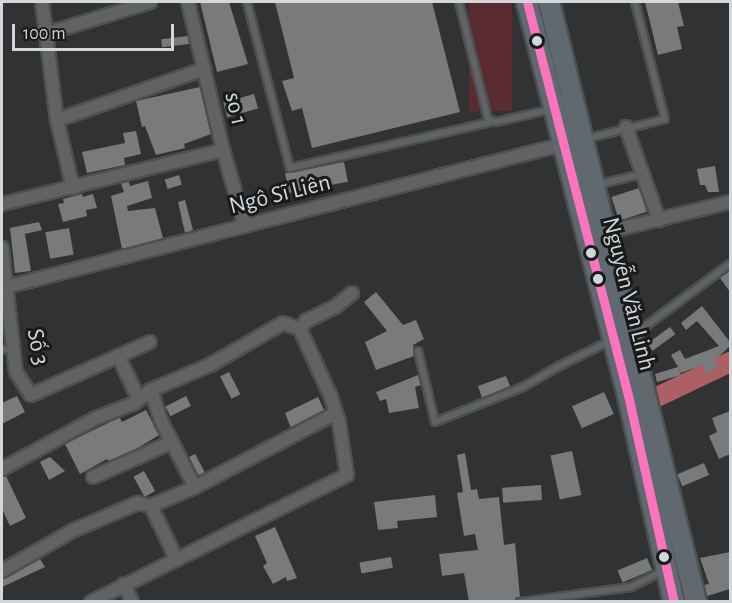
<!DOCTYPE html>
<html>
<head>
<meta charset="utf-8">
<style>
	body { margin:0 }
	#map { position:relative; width:732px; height:603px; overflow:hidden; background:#303234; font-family:"Alegreya Sans",sans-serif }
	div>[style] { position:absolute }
	.green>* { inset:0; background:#5a2b30; transform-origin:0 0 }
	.river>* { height:20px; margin:-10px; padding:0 10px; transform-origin:10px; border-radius:10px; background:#ac6065 }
	.building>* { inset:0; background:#787a7c; transform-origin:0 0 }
	.roads { filter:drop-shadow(2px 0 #4d5051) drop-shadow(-2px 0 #4d5051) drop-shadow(0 2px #4d5051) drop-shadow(0 -2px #4d5051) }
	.service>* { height:6px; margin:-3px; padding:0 3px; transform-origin:3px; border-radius:3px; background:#606264 }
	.minor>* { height:12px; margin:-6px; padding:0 6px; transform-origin:6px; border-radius:6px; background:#606264 }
	.trunk>* { height:20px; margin:-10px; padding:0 10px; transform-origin:10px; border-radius:10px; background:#5f696f }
	.bus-1>* { height:9px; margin:-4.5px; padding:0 4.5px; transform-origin:4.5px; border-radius:4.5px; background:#fc73be }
	.dots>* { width:16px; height:16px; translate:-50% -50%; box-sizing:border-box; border:3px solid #181a1c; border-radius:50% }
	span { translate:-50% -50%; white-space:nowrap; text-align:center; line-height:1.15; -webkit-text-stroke:6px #181a1c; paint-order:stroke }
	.street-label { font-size:24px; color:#d4d7d9 }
	.frame { position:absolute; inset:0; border:3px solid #d4d7d9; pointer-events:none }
	.scale { position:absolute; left:12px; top:24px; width:162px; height:27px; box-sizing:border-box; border:3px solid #d4d7d9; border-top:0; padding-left:8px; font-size:18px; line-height:21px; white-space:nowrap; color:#d4d7d9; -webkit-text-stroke:4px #181a1c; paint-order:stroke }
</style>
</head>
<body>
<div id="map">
	<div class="green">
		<i style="left:469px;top:2px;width:43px;height:109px"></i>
	</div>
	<div class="river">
		<i style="left:655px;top:398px;width:83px;rotate:-25.6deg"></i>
	</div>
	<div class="building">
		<i style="clip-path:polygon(200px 2px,229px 2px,248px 64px,217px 72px)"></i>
		<i style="clip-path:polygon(275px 2px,432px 2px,460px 112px,312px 148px,302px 108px,292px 111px,282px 81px,294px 78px)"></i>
		<i style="clip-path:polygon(645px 2px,678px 2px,684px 26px,677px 27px,682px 49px,658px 55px)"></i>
		<i style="left:188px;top:36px;width:8px;height:27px;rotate:83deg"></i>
		<i style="clip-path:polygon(200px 87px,211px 134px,184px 144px,185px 148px,156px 155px,145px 126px,142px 127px,136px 101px)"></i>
		<i style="left:254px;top:94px;width:15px;height:32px;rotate:74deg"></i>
		<i style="clip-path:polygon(136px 131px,141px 154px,124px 158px,125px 165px,87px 173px,82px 152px,125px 143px,123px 133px)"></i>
		<i style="left:344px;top:162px;width:20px;height:60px;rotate:79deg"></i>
		<i style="clip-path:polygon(715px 166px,719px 192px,708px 192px,705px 185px,700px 185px,697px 169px)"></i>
		<i style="left:179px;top:175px;width:10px;height:15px;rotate:73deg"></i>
		<i style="clip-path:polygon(148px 181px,152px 198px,127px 206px,128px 211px,155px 208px,163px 238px,122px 249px,111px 196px,124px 192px,121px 183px,129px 182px,130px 186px)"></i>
		<i style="left:639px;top:188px;width:25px;height:29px;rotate:72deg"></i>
		<i style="clip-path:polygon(82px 194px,83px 197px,93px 194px,97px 208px,86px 210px,87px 216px,63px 222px,58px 204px,64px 203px,63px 199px)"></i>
		<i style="clip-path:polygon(185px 200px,193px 230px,185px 233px,178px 202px)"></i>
		<i style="clip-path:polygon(39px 222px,42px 230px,25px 234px,31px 271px,15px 273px,10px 228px)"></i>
		<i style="left:69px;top:228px;width:27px;height:24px;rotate:80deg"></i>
		<i style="clip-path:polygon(730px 270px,730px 292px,720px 278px)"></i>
		<i style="clip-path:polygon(376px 292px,403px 325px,416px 320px,424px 339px,413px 345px,414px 356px,376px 370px,365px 342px,387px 331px,364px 302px)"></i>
		<i style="clip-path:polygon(702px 306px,730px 342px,730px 346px,715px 360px,718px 367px,707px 373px,702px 365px,681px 373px,679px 369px,681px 375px,657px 382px,655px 374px,678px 367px,671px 355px,680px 350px,685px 359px,719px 346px,697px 321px,686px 330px,681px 323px)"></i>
		<i style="left:670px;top:327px;width:9px;height:28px;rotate:54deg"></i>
		<i style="left:229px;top:372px;width:25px;height:10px;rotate:63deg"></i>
		<i style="clip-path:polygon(418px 375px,421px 385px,415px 387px,419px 408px,389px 413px,386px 399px,380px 401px,376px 392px)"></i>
		<i style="clip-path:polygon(506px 376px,510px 386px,482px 398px,478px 386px)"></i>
		<i style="left:604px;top:392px;width:24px;height:35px;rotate:66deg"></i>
		<i style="clip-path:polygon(17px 396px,25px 412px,2px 424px,2px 403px)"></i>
		<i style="left:186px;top:396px;width:11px;height:23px;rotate:63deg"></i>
		<i style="clip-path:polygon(318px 397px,324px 410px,291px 428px,285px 413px)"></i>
		<i style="clip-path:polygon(146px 410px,159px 435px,136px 449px,109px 461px,107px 459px,80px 474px,65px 444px,112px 421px,120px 418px,122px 422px)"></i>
		<i style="clip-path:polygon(730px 411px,730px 454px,719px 459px,709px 436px,717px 432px,712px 418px)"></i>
		<i style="left:572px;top:451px;width:45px;height:22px;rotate:78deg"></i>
		<i style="clip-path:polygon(465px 453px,471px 490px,477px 489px,479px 499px,499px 497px,504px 545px,515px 543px,520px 597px,515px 601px,469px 602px,464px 573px,442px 576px,439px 554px,478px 550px,475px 534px,464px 536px,457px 493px,463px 492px,457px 455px)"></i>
		<i style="left:195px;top:454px;width:21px;height:7px;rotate:62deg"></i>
		<i style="clip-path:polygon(50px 457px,65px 471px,49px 480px,40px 462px)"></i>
		<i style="left:704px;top:463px;width:13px;height:29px;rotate:67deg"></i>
		<i style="left:144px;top:471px;width:23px;height:12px;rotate:61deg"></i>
		<i style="clip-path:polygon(6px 476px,26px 518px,10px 526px,2px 509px,2px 477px)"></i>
		<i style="left:541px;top:485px;width:15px;height:39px;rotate:86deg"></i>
		<i style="clip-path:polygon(435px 495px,437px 517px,397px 521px,398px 528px,378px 530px,374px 502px)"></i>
		<i style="clip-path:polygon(275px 527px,297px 578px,287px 581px,286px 577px,273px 584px,263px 566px,267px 563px,255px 536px)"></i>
		<i style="clip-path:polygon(730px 552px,730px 589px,707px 596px,704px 585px,709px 584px,700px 558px)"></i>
		<i style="left:391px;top:557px;width:11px;height:32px;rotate:80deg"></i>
		<i style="left:647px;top:558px;width:13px;height:32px;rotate:67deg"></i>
		<i style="clip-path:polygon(40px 559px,45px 567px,2px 587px,2px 579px)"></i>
	</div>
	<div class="roads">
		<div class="service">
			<i style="left:247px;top:2px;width:171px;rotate:75.5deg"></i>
			<i style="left:290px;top:168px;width:206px;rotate:-12.9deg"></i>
			<i style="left:459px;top:2px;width:121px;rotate:76.1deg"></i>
			<i style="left:488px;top:119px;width:9px;rotate:21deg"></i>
			<i style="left:496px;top:122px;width:57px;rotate:-13.1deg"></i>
			<i style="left:585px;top:139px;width:82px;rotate:-14deg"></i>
			<i style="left:665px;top:119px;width:121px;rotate:-104.4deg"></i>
			<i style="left:596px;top:185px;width:47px;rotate:-13.4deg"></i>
			<i style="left:635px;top:334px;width:118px;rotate:-36.4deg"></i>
			<i style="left:2px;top:350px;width:11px;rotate:-10deg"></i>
			<i style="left:418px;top:351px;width:73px;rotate:76.5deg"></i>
			<i style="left:435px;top:422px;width:95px;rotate:-21.7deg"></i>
			<i style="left:523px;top:387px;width:42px;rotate:-30.3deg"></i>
			<i style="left:559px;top:366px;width:57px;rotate:-26.1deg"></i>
			<i style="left:520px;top:602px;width:112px;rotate:-7.7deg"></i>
			<i style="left:631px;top:587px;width:36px;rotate:-27deg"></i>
		</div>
		<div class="minor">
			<i style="left:42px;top:2px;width:119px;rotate:82.8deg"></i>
			<i style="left:57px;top:120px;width:70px;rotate:76.8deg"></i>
			<i style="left:188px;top:2px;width:152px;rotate:76.7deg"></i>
			<i style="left:223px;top:150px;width:79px;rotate:73.9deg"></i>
			<i style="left:45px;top:34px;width:110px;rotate:-16.9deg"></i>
			<i style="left:57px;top:120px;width:156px;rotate:-19.1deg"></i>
			<i style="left:626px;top:127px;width:99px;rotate:70.5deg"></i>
			<i style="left:2px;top:204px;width:228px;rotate:-13.7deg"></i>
			<i style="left:607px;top:232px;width:127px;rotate:-13.7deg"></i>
			<i style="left:2px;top:248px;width:125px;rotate:83.6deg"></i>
			<i style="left:16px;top:372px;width:27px;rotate:57deg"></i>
			<i style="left:31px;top:395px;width:130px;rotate:-24deg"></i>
			<i style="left:6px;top:287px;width:576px;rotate:-14.37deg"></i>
			<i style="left:118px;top:356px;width:48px;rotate:64deg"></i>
			<i style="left:151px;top:390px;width:33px;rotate:72deg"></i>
			<i style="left:161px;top:421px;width:74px;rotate:62.7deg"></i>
			<i style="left:2px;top:469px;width:107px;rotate:-28.5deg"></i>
			<i style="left:96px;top:418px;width:40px;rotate:-21deg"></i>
			<i style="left:133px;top:404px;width:23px;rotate:-38deg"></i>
			<i style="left:151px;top:390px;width:64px;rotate:-23deg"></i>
			<i style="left:210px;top:365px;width:84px;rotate:-29.9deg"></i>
			<i style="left:283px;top:323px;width:18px;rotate:19deg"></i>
			<i style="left:93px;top:477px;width:86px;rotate:-23.9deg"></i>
			<i style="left:176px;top:558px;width:58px;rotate:-115.7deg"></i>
			<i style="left:151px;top:506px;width:48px;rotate:-23.4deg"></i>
			<i style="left:195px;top:487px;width:159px;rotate:-27.7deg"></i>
			<i style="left:2px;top:571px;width:81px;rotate:-29.7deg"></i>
			<i style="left:72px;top:531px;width:72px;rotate:-23deg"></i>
			<i style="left:138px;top:503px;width:13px;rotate:13deg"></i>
			<i style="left:124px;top:584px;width:20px;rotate:66deg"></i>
			<i style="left:91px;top:602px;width:286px;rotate:-26.4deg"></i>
			<i style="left:347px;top:475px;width:54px;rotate:-98.6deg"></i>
			<i style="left:339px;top:422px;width:26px;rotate:-108deg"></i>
			<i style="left:331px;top:397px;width:75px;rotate:-114.5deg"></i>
			<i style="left:300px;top:329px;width:10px;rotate:-53deg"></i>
			<i style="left:306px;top:321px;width:32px;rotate:-26deg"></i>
			<i style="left:335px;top:307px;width:22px;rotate:-39deg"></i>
		</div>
		<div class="trunk">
			<i style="left:527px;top:2px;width:406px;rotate:75.6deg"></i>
			<i style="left:628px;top:395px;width:212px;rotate:77.5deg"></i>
			<i style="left:549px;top:2px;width:618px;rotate:76.23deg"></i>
		</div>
	</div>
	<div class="bus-1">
		<i style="left:527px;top:2px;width:406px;rotate:75.6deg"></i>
		<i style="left:628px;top:395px;width:212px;rotate:77.5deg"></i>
	</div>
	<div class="dots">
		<i style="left:537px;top:41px;background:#d4d7d9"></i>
		<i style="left:591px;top:253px;background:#d4d7d9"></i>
		<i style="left:598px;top:279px;background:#d4d7d9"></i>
		<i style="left:664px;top:557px;background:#d4d7d9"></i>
	</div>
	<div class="street-label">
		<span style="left:235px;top:109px;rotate:77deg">so 1</span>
		<span style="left:280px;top:195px;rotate:-14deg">Ngô Sĩ Liên</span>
		<span style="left:628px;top:294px;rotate:76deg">Nguyễn Văn Linh</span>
		<span style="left:37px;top:347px;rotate:79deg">Số 3</span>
	</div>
	<div class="frame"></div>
	<div class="scale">100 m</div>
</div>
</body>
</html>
